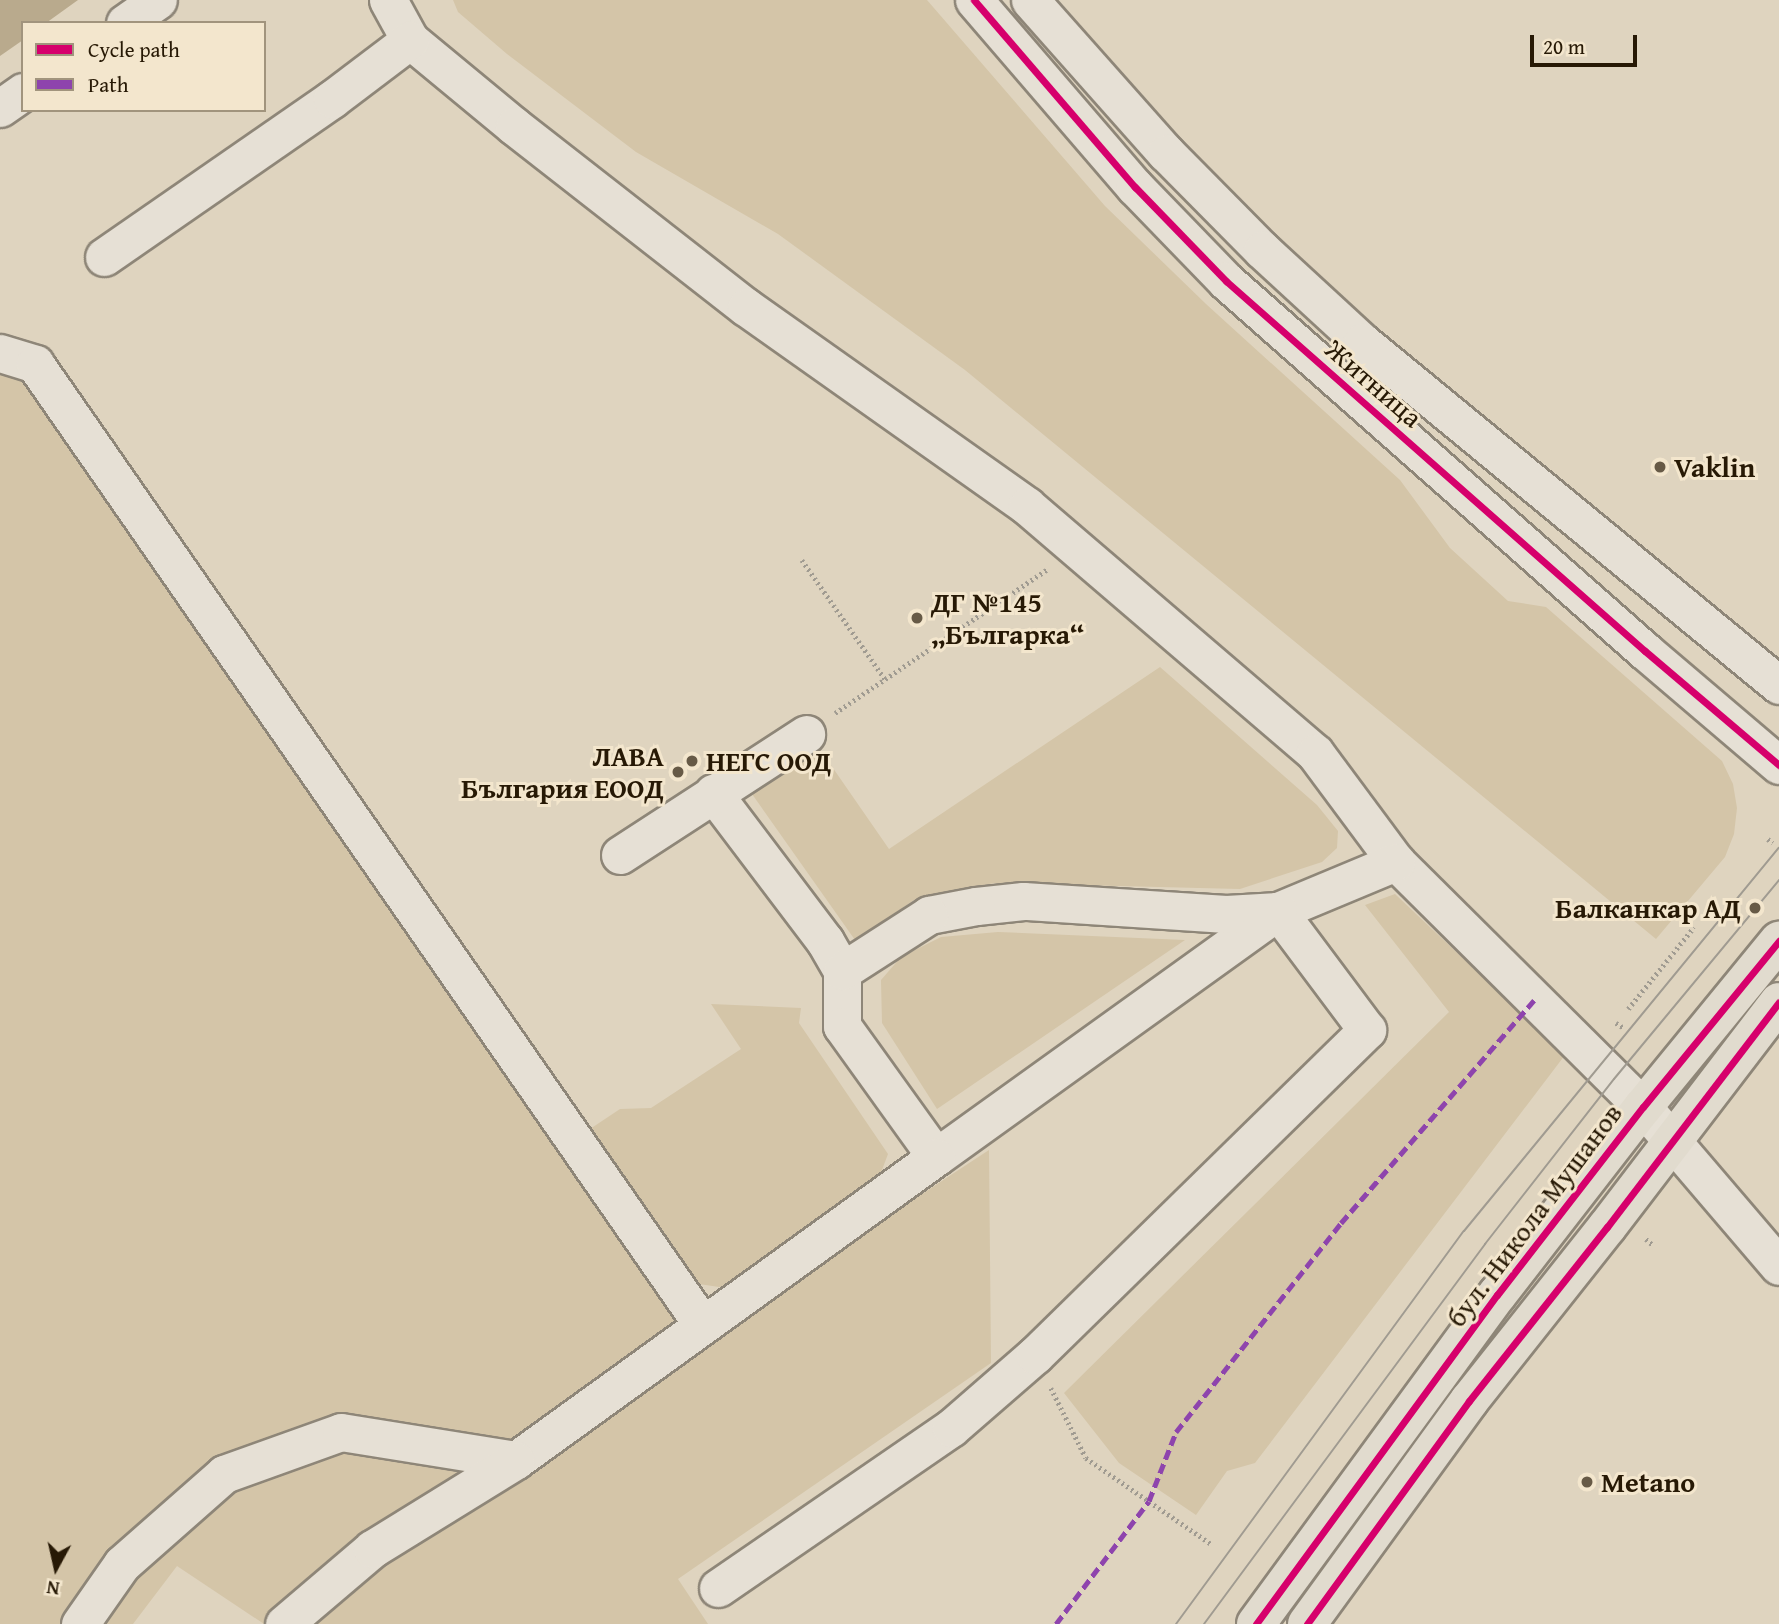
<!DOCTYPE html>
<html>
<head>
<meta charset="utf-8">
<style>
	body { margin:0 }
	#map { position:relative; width:1779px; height:1624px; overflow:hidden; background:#dfd4bf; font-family:"Gentium Book Plus",serif }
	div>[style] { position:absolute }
	.green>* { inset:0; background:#d4c5a8 }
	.water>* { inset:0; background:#b9aa8d }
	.path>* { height:4.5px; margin-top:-2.25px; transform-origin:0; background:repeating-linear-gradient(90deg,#a09b91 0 2px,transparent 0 5.5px) }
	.roads { filter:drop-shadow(2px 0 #8e8678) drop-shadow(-2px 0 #8e8678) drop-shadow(0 2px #8e8678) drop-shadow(0 -2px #8e8678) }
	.minor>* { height:37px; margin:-18.5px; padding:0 18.5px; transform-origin:18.5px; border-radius:18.5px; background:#e6e0d5 }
	.major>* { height:38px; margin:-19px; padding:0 19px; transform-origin:19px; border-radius:19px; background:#e1dbce }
	.tram>* { height:2px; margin:-1px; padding:0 1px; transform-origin:1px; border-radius:1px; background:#a09b91 }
	.quiet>* { height:5px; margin-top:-2.5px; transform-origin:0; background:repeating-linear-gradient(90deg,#8e44ad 0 10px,transparent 0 15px) }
	.cycleway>* { height:7px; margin:-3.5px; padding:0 3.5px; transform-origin:3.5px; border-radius:3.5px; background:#d6006c }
	.dots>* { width:19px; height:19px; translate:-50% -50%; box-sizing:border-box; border:4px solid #f3e6cd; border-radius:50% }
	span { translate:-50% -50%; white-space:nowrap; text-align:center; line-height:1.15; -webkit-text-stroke:6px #f3e6cd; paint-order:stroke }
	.street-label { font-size:28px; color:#271905 }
	.poi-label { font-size:28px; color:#271905; font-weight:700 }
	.left { translate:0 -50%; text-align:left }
	.right { translate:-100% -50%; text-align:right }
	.legend { position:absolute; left:21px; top:21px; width:245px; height:91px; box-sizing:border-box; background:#f3e6cd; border:2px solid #a1947d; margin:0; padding:9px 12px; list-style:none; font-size:21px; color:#271905 }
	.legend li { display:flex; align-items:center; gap:14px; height:35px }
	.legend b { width:35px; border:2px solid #a1947d }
	.north { position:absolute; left:21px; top:1533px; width:70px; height:70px; -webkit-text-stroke:5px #f3e6cd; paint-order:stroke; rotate:188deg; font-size:19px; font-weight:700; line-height:28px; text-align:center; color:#271905 }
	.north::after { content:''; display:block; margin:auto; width:24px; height:32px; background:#271905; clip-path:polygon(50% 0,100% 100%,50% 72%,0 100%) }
	.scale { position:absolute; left:1530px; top:35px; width:107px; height:32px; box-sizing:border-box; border:4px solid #271905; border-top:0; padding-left:9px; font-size:21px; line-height:24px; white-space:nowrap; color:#271905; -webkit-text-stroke:5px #f3e6cd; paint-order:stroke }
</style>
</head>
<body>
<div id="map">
	<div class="green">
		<i style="clip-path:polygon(453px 0,927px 0,1105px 206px,1206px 304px,1400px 480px,1450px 548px,1508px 601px,1546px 607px,1722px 761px,1733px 784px,1737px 808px,1734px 834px,1725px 857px,1656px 939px,965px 370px,778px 234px,636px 152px,507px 54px,458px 12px)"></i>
		<i style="clip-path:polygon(0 350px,698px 1341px,989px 1150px,991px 1363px,678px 1579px,708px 1624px,264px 1624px,177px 1566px,133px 1624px,0 1624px)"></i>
		<i style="clip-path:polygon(1160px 667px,1317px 805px,1338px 831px,1337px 848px,1322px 862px,1240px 889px,995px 883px,954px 890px,914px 900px,855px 940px,752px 794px,817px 745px,889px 849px)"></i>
		<i style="clip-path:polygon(1395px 894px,1565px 1055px,1255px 1463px,1227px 1471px,1196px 1515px,1119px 1463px,1064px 1393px,1449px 1012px,1365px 905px)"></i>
		<i style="clip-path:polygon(998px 932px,1185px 940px,937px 1109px,882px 1023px,881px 980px,901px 957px,941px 937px)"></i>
		<i style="clip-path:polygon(711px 1004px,801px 1008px,799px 1023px,888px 1154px,876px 1186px,726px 1288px,692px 1283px,590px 1129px,620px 1109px,651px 1108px,741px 1049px)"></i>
	</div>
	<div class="water">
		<i style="clip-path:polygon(0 0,78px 0,46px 23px,23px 23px,23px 40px,0 56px)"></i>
	</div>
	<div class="path">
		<i style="left:802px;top:560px;width:145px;rotate:55.1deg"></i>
		<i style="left:835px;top:713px;width:257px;rotate:-34.1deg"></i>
		<i style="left:1768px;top:839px;width:6px;rotate:39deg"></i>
		<i style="left:1628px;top:1009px;width:105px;rotate:-51.2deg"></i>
		<i style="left:1616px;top:1023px;width:9px;rotate:32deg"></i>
		<i style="left:1646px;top:1239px;width:9px;rotate:41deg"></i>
		<i style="left:1051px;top:1388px;width:78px;rotate:63.4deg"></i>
		<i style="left:1086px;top:1458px;width:152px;rotate:34.5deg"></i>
	</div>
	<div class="roads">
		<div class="minor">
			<i style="left:388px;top:0;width:46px;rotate:61.2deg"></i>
			<i style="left:410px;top:40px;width:135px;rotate:39.6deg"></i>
			<i style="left:514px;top:126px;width:294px;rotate:38deg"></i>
			<i style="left:746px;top:307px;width:344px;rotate:35.3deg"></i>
			<i style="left:1027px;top:506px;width:379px;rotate:40.6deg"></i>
			<i style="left:1315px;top:753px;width:136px;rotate:53.4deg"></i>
			<i style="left:1396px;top:862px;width:348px;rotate:44.8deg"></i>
			<i style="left:1643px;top:1107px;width:209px;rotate:49.5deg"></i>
			<i style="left:974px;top:0;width:247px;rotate:49.3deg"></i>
			<i style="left:1135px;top:187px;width:131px;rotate:45.9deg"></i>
			<i style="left:1226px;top:281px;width:559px;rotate:41.45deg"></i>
			<i style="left:1645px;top:651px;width:176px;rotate:40.4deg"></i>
			<i style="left:1030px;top:0;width:205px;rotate:48.4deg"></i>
			<i style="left:1166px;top:153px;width:136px;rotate:45.3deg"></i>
			<i style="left:1262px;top:250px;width:136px;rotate:42.6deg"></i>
			<i style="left:1362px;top:342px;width:540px;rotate:39.44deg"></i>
			<i style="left:125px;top:23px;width:40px;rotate:-34.9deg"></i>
			<i style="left:0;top:108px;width:28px;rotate:-35deg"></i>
			<i style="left:104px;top:257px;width:277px;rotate:-34.7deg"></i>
			<i style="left:332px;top:99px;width:98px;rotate:-37.1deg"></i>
			<i style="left:0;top:353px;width:37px;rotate:17deg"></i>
			<i style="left:35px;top:364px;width:1169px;rotate:55.21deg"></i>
			<i style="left:713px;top:793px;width:186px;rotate:52.9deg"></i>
			<i style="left:825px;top:941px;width:34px;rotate:60deg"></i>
			<i style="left:842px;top:971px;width:55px;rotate:90deg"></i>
			<i style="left:842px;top:1026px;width:161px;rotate:54.3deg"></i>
			<i style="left:936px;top:1157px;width:421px;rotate:-35.7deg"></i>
			<i style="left:1278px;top:911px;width:128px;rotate:-22.6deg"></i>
			<i style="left:620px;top:855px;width:222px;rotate:-33deg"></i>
			<i style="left:718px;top:1588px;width:283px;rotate:-34.5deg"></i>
			<i style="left:951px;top:1428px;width:111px;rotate:-41deg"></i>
			<i style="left:1035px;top:1355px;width:465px;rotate:-44.4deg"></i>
			<i style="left:1367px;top:1030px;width:149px;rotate:-126.8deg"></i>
			<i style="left:1278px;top:911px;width:52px;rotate:176.7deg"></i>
			<i style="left:1226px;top:914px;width:203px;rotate:-176.3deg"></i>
			<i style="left:1023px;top:901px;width:47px;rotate:173.9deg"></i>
			<i style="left:976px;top:906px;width:48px;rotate:169.2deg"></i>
			<i style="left:929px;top:915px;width:103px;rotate:147.2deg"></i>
			<i style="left:80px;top:1624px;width:73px;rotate:-55deg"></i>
			<i style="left:122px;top:1564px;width:136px;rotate:-41.4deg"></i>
			<i style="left:224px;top:1474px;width:124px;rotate:-19.7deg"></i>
			<i style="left:341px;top:1432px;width:177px;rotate:9.1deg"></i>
			<i style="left:516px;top:1460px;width:518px;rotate:-35.81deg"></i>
			<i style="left:284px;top:1624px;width:116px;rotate:-40.4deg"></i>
			<i style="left:372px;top:1549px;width:169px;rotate:-31.7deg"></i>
		</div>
		<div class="major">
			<i style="left:1256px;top:1624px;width:408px;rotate:-53.8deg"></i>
			<i style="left:1497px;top:1295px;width:238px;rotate:-52.2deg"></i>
			<i style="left:1643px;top:1107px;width:215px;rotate:-50.7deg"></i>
			<i style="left:1307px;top:1624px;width:276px;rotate:-54deg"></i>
			<i style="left:1469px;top:1401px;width:222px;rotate:-51.6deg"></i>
			<i style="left:1607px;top:1227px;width:283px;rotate:-52.6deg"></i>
		</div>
	</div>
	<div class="tram">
		<i style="left:1176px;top:1624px;width:487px;rotate:-53.8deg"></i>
		<i style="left:1464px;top:1231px;width:496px;rotate:-50.6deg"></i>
		<i style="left:1204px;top:1624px;width:473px;rotate:-53.5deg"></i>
		<i style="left:1485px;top:1244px;width:209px;rotate:-52deg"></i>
		<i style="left:1614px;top:1079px;width:259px;rotate:-50.3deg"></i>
	</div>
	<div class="quiet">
		<i style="left:1056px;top:1624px;width:154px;rotate:-52.9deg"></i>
		<i style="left:1149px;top:1501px;width:74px;rotate:-68.6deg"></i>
		<i style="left:1176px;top:1432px;width:266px;rotate:-51.7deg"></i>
		<i style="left:1341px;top:1223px;width:295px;rotate:-49.1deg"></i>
	</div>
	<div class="cycleway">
		<i style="left:974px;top:0;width:247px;rotate:49.3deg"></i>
		<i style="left:1135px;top:187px;width:131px;rotate:45.9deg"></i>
		<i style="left:1226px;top:281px;width:559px;rotate:41.45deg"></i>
		<i style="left:1645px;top:651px;width:176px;rotate:40.4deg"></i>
		<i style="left:1256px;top:1624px;width:408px;rotate:-53.8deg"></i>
		<i style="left:1497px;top:1295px;width:238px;rotate:-52.2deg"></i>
		<i style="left:1643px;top:1107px;width:215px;rotate:-50.7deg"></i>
		<i style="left:1307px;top:1624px;width:276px;rotate:-54deg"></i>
		<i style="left:1469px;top:1401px;width:222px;rotate:-51.6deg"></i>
		<i style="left:1607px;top:1227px;width:283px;rotate:-52.6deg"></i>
	</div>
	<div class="dots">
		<i style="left:1660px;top:467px;background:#675a46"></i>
		<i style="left:917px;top:618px;background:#675a46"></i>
		<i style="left:692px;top:761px;background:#675a46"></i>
		<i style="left:678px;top:772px;background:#675a46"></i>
		<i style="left:1755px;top:908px;background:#675a46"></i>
		<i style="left:1587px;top:1482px;background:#675a46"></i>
	</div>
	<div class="street-label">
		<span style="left:1374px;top:383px;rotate:41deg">Житница</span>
		<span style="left:1534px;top:1215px;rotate:-53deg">бул. Никола Мушанов</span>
	</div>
	<div class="poi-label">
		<span class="left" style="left:1674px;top:467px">Vaklin</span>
		<span class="left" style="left:931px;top:618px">ДГ №145<br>„Българка“</span>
		<span class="right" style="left:664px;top:772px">ЛАВА<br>България ЕООД</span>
		<span class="left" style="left:706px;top:761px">НЕГС ООД</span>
		<span class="right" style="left:1741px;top:908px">Балканкар АД</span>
		<span class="left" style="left:1601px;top:1482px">Metano</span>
	</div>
	<ul class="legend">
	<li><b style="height:9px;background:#d6006c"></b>Cycle path</li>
	<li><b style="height:9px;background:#8e44ad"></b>Path</li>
	</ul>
	<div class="north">N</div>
	<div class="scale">20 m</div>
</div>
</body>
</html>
